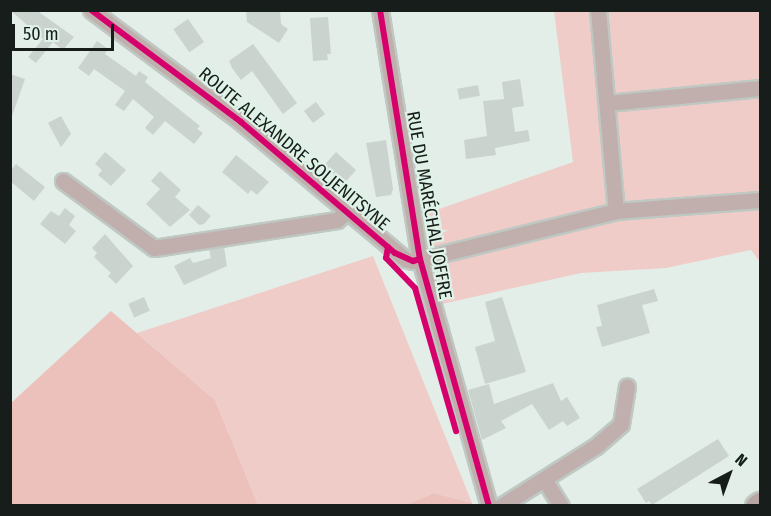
<!DOCTYPE html>
<html>
<head>
<meta charset="utf-8">
<style>
	body { margin:0 }
	#map { position:relative; width:771px; height:516px; overflow:hidden; background:#e3eee8; font-family:"Fira Sans Condensed",sans-serif }
	div>[style] { position:absolute }
	.green>* { inset:0; background:#f0ccc8 }
	.forest>* { inset:0; background:#edc1bb }
	.building>* { inset:0; background:#cbd3cf; transform-origin:0 0 }
	.roads { filter:drop-shadow(2px 0 #bfc8c3) drop-shadow(-2px 0 #bfc8c3) drop-shadow(0 2px #bfc8c3) drop-shadow(0 -2px #bfc8c3) }
	.minor>* { height:15px; margin:-7.5px; padding:0 7.5px; transform-origin:7.5px; border-radius:7.5px; background:#c0afad }
	.major>* { height:20px; margin:-10px; padding:0 10px; transform-origin:10px; border-radius:10px; background:#b7a6a3 }
	.cycleway>* { height:6px; margin:-3px; padding:0 3px; transform-origin:3px; border-radius:3px; background:#d6006c }
	span { translate:-50% -50%; white-space:nowrap; text-align:center; line-height:1.15; -webkit-text-stroke:4.5px #dff2e7; paint-order:stroke }
	.street-label { font-size:18px; color:#171d1a }
	.frame { position:absolute; inset:0; border:12px solid #171d1a; pointer-events:none }
	.north { position:absolute; left:699px; top:444px; width:60px; height:60px; -webkit-text-stroke:4px #dff2e7; paint-order:stroke; rotate:41deg; font-size:16px; font-weight:700; line-height:24px; text-align:center; color:#171d1a }
	.north::after { content:''; display:block; margin:auto; width:21px; height:27px; background:#171d1a; clip-path:polygon(50% 0,100% 100%,50% 72%,0 100%) }
	.scale { position:absolute; left:12px; top:24px; width:102px; height:27px; box-sizing:border-box; border:3px solid #171d1a; border-top:0; padding-left:8px; font-size:18px; line-height:21px; white-space:nowrap; color:#171d1a; -webkit-text-stroke:4px #dff2e7; paint-order:stroke }
</style>
</head>
<body>
<div id="map">
	<div class="green">
		<i style="clip-path:polygon(554px 11px,760px 11px,760px 262px,751px 250px,666px 268px,581px 273px,442px 304px,428px 213px,573px 162px)"></i>
		<i style="clip-path:polygon(373px 256px,472px 503px,434px 493px,405px 505px,258px 505px,215px 400px,137px 333px)"></i>
	</div>
	<div class="forest">
		<i style="clip-path:polygon(111px 311px,215px 400px,258px 505px,11px 505px,11px 403px)"></i>
		<i style="clip-path:polygon(434px 493px,472px 503px,472px 505px,405px 505px)"></i>
	</div>
	<div class="building">
		<i style="clip-path:polygon(10px 10px,36px 10px,74px 37px,63px 50px,53px 42px,36px 63px,28px 57px,43px 39px)"></i>
		<i style="clip-path:polygon(246px 10px,280px 10px,281px 24px,288px 29px,279px 43px,247px 22px)"></i>
		<i style="clip-path:polygon(328px 17px,331px 54px,327px 54px,328px 60px,313px 61px,310px 18px)"></i>
		<i style="left:188px;top:19px;width:28px;height:18px;rotate:55deg"></i>
		<i style="clip-path:polygon(97px 41px,108px 49px,105px 54px,136px 76px,139px 71px,148px 77px,145px 82px,200px 126px,197px 129px,203px 133px,194px 144px,165px 121px,153px 135px,145px 128px,154px 117px,133px 99px,124px 111px,115px 105px,125px 91px,94px 69px,89px 76px,78px 68px)"></i>
		<i style="clip-path:polygon(253px 44px,297px 103px,283px 114px,252px 71px,241px 80px,232px 68px,229px 61px)"></i>
		<i style="clip-path:polygon(10px 74px,25px 79px,12px 116px,10px 116px)"></i>
		<i style="clip-path:polygon(520px 79px,524px 106px,512px 108px,515px 132px,528px 130px,530px 141px,495px 148px,496px 155px,466px 159px,464px 140px,487px 136px,483px 101px,504px 99px,502px 82px)"></i>
		<i style="left:478px;top:85px;width:11px;height:21px;rotate:80deg"></i>
		<i style="left:316px;top:102px;width:15px;height:15px;rotate:53deg"></i>
		<i style="clip-path:polygon(61px 116px,71px 134px,61px 147px,48px 123px)"></i>
		<i style="clip-path:polygon(386px 140px,393px 189px,391px 195px,376px 197px,366px 143px)"></i>
		<i style="clip-path:polygon(105px 152px,126px 170px,111px 186px,98px 175px,102px 170px,95px 164px)"></i>
		<i style="left:336px;top:152px;width:27px;height:18px;rotate:42deg"></i>
		<i style="clip-path:polygon(236px 155px,269px 182px,257px 195px,251px 190px,248px 194px,222px 172px)"></i>
		<i style="clip-path:polygon(16px 164px,45px 187px,34px 201px,10px 181px,10px 171px)"></i>
		<i style="clip-path:polygon(160px 171px,181px 190px,175px 197px,190px 210px,170px 227px,146px 204px,160px 189px,151px 181px)"></i>
		<i style="clip-path:polygon(363px 201px,386px 214px,380px 225px,364px 212px)"></i>
		<i style="clip-path:polygon(198px 205px,211px 216px,204px 224px,199px 225px,189px 215px)"></i>
		<i style="clip-path:polygon(65px 208px,75px 216px,69px 225px,76px 231px,65px 244px,40px 224px,51px 211px,59px 216px)"></i>
		<i style="clip-path:polygon(105px 234px,133px 266px,116px 284px,108px 276px,111px 273px,94px 257px,97px 253px,92px 248px)"></i>
		<i style="clip-path:polygon(224px 247px,227px 266px,184px 285px,174px 266px,190px 258px,193px 263px,211px 258px,209px 249px)"></i>
		<i style="clip-path:polygon(654px 289px,658px 301px,642px 305px,650px 333px,602px 347px,596px 327px,602px 326px,597px 305px)"></i>
		<i style="left:144px;top:297px;width:15px;height:17px;rotate:67deg"></i>
		<i style="clip-path:polygon(502px 297px,526px 372px,485px 384px,475px 347px,495px 341px,485px 302px)"></i>
		<i style="clip-path:polygon(553px 383px,561px 401px,567px 397px,580px 418px,567px 426px,563px 421px,549px 430px,532px 404px,501px 421px,506px 428px,482px 440px,468px 390px,489px 384px,494px 404px)"></i>
		<i style="clip-path:polygon(718px 439px,729px 456px,652px 505px,649px 501px,646px 503px,637px 489px)"></i>
	</div>
	<div class="roads">
		<div class="minor">
			<i style="left:91px;top:10px;width:187px;rotate:36.7deg"></i>
			<i style="left:241px;top:122px;width:214px;rotate:39.9deg"></i>
			<i style="left:405px;top:259px;width:8px;rotate:14deg"></i>
			<i style="left:413px;top:261px;width:209px;rotate:-13.8deg"></i>
			<i style="left:616px;top:211px;width:144px;rotate:-4.4deg"></i>
			<i style="left:380px;top:10px;width:252px;rotate:80.9deg"></i>
			<i style="left:420px;top:259px;width:256px;rotate:74.4deg"></i>
			<i style="left:598px;top:10px;width:202px;rotate:84.9deg"></i>
			<i style="left:608px;top:103px;width:153px;rotate:-5.6deg"></i>
			<i style="left:63px;top:181px;width:113px;rotate:36.4deg"></i>
			<i style="left:154px;top:248px;width:185px;rotate:-8.7deg"></i>
			<i style="left:337px;top:220px;width:12px;rotate:-42deg"></i>
			<i style="left:544px;top:479px;width:32px;rotate:58deg"></i>
			<i style="left:501px;top:506px;width:112px;rotate:-32.3deg"></i>
			<i style="left:596px;top:446px;width:33px;rotate:-41deg"></i>
			<i style="left:621px;top:424px;width:38px;rotate:-81deg"></i>
		</div>
		<div class="major">
			<i style="left:756px;top:506px;width:5px;rotate:-37deg"></i>
		</div>
	</div>
	<div class="cycleway">
		<i style="left:91px;top:10px;width:187px;rotate:36.7deg"></i>
		<i style="left:241px;top:122px;width:202px;rotate:40.4deg"></i>
		<i style="left:395px;top:253px;width:20px;rotate:24deg"></i>
		<i style="left:413px;top:261px;width:7px;rotate:-16deg"></i>
		<i style="left:380px;top:10px;width:252px;rotate:80.9deg"></i>
		<i style="left:420px;top:259px;width:256px;rotate:74.4deg"></i>
		<i style="left:388px;top:247px;width:11px;rotate:100deg"></i>
		<i style="left:386px;top:258px;width:42px;rotate:46deg"></i>
		<i style="left:415px;top:288px;width:149px;rotate:74deg"></i>
	</div>
	<div class="street-label">
		<span style="left:294px;top:149px;rotate:40deg">ROUTE ALEXANDRE SOLJENITSYNE</span>
		<span style="left:429px;top:205px;rotate:80deg">RUE DU MARÉCHAL JOFFRE</span>
	</div>
	<div class="frame"></div>
	<div class="north">N</div>
	<div class="scale">50 m</div>
</div>
</body>
</html>
